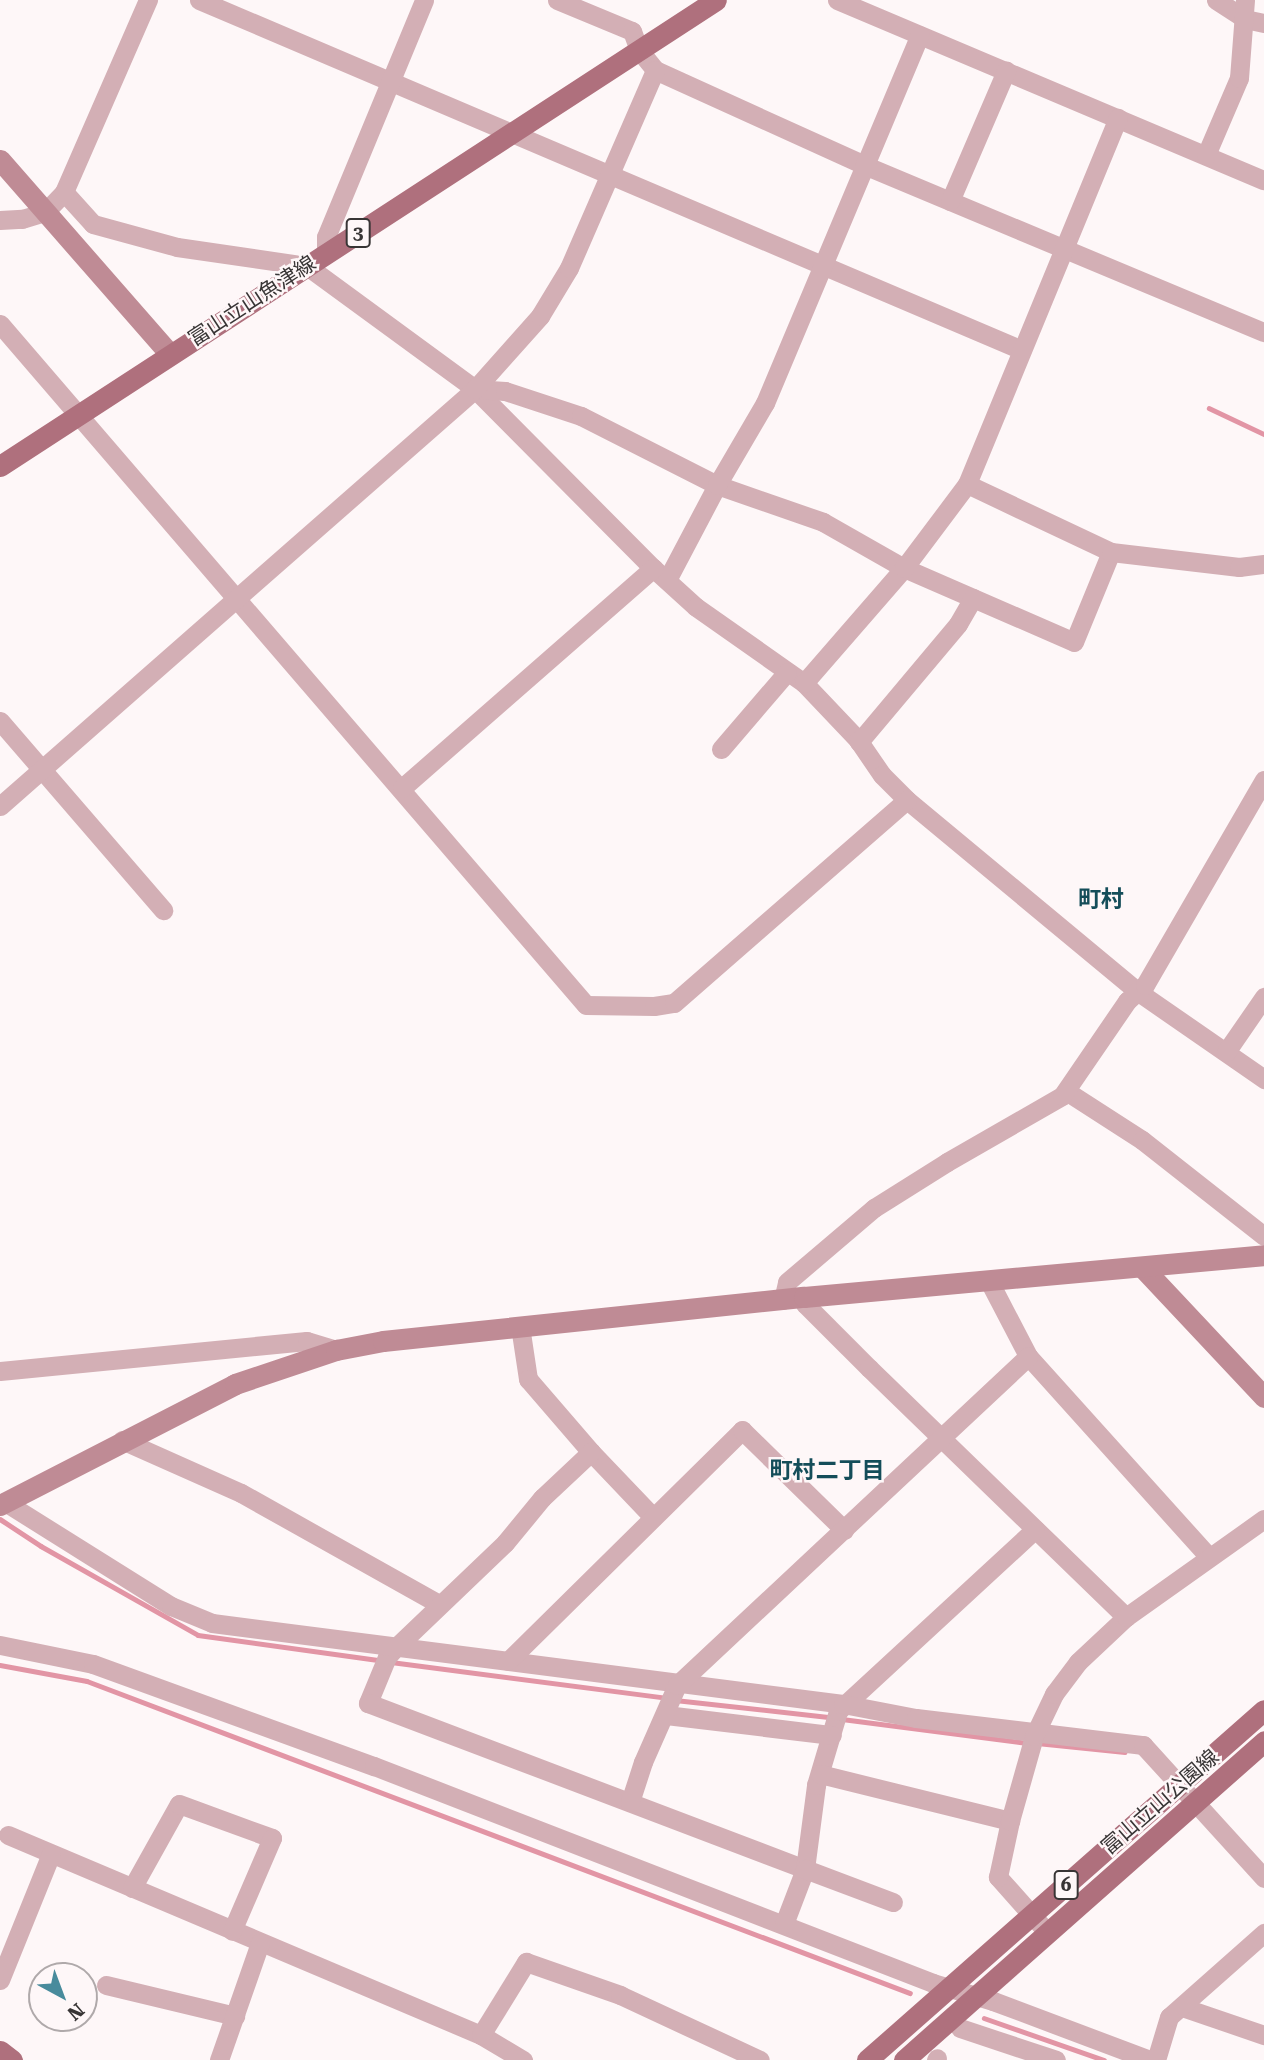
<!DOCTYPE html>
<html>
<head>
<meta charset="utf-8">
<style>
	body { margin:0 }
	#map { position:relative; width:1264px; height:2060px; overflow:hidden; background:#fef7f8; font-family:"Roboto Serif","Noto Sans JP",serif }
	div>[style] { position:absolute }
	.stream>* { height:4.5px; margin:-2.25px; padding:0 2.25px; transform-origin:2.25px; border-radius:2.25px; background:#e295a5 }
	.street>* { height:19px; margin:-9.5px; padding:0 9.5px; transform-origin:9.5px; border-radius:9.5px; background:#d3afb5 }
	.secondary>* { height:21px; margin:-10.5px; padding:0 10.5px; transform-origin:10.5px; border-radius:10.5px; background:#bf8b95 }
	.primary>* { height:21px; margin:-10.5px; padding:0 10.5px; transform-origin:10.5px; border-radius:10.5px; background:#af707d }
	span { translate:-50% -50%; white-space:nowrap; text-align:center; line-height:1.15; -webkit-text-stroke:5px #fef7f8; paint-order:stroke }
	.shield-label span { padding:2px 5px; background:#fef7f8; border:2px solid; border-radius:5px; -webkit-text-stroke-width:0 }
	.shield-label { font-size:19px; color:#383535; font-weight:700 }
	.street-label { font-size:21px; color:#383535 }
	.neighbourhood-label { font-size:23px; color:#144d59; font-weight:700 }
	.north { position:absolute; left:28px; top:1962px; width:70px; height:70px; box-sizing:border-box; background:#fef7f8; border:2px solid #afa9aa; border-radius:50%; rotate:139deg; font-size:19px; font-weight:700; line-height:28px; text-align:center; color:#383535 }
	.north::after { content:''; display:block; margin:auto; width:24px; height:32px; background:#488b9c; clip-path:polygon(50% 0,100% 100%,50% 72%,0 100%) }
</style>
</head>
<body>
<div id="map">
	<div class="stream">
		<i style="left:1209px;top:408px;width:61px;rotate:25.3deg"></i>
		<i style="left:0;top:1519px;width:49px;rotate:33.4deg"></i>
		<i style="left:41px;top:1546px;width:180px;rotate:29.5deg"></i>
		<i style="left:198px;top:1635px;width:183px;rotate:7.9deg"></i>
		<i style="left:391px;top:1662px;width:278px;rotate:7.4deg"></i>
		<i style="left:0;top:1665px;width:88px;rotate:10.4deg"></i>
		<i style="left:87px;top:1681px;width:880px;rotate:20.76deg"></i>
		<i style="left:675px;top:1700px;width:156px;rotate:6.3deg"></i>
		<i style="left:842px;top:1719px;width:188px;rotate:7.4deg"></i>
		<i style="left:1037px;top:1743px;width:88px;rotate:5.8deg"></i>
		<i style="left:984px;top:2018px;width:127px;rotate:19.3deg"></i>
	</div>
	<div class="street">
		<i style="left:199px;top:0;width:894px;rotate:23.04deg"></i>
		<i style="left:557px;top:0;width:81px;rotate:22.5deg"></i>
		<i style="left:632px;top:31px;width:20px;rotate:70deg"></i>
		<i style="left:639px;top:50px;width:26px;rotate:51deg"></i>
		<i style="left:655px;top:70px;width:230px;rotate:24.4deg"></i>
		<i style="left:864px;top:165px;width:433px;rotate:22.7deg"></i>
		<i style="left:837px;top:0;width:463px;rotate:22.9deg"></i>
		<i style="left:1216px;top:0;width:35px;rotate:33deg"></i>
		<i style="left:1245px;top:19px;width:19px;rotate:12deg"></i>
		<i style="left:1206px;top:155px;width:84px;rotate:-66.8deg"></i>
		<i style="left:1239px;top:78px;width:78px;rotate:-85.6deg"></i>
		<i style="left:64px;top:192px;width:43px;rotate:47.8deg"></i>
		<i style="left:93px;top:224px;width:87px;rotate:15.3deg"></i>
		<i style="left:177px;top:247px;width:131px;rotate:8.3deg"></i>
		<i style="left:307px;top:266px;width:208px;rotate:36.2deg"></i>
		<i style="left:475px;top:389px;width:252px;rotate:45.2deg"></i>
		<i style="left:653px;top:568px;width:58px;rotate:42.2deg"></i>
		<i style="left:696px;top:607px;width:132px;rotate:35.1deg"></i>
		<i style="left:804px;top:683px;width:79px;rotate:46.5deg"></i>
		<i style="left:858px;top:740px;width:42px;rotate:55.6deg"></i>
		<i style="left:882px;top:775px;width:35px;rotate:45deg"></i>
		<i style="left:907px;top:800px;width:299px;rotate:39.7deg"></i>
		<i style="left:1137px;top:991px;width:155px;rotate:34.7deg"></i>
		<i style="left:950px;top:201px;width:142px;rotate:-66.7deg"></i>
		<i style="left:0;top:220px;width:22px;rotate:-3deg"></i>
		<i style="left:22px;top:219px;width:24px;rotate:-17deg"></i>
		<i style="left:45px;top:212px;width:28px;rotate:-46deg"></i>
		<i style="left:64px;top:192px;width:210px;rotate:-66.4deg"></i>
		<i style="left:326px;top:254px;width:17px;rotate:-90deg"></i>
		<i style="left:326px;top:237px;width:256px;rotate:-67.5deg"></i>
		<i style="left:0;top:324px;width:898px;rotate:49.29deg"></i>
		<i style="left:586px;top:1005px;width:68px;rotate:0.8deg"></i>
		<i style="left:654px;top:1006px;width:20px;rotate:-9deg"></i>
		<i style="left:674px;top:1003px;width:309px;rotate:-41.1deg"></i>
		<i style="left:475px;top:389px;width:30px;rotate:4deg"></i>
		<i style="left:505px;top:391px;width:80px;rotate:18.2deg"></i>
		<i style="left:581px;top:416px;width:153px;rotate:26.9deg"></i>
		<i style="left:717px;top:485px;width:112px;rotate:19.2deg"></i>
		<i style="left:823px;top:522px;width:93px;rotate:29.6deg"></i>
		<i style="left:904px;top:568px;width:185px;rotate:23.5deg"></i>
		<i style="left:1074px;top:642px;width:97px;rotate:-67.7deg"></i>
		<i style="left:967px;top:484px;width:159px;rotate:25.3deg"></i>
		<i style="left:1111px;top:552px;width:129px;rotate:6.7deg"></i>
		<i style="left:1239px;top:567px;width:25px;rotate:-7deg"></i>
		<i style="left:667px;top:580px;width:107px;rotate:-62.2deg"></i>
		<i style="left:717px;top:485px;width:95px;rotate:-59.7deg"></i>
		<i style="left:765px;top:403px;width:399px;rotate:-67.2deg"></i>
		<i style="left:804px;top:683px;width:152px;rotate:-49deg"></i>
		<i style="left:904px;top:568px;width:105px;rotate:-53.1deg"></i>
		<i style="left:967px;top:484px;width:396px;rotate:-67.6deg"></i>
		<i style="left:0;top:721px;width:250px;rotate:49.2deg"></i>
		<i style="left:859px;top:742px;width:154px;rotate:-50deg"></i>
		<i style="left:958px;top:624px;width:30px;rotate:-60deg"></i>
		<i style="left:721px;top:749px;width:101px;rotate:-49.4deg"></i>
		<i style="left:402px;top:788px;width:334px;rotate:-41.2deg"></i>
		<i style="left:0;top:806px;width:632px;rotate:-41.28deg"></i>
		<i style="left:475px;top:389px;width:98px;rotate:-48.3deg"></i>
		<i style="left:540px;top:316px;width:56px;rotate:-58.9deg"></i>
		<i style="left:569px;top:268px;width:216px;rotate:-66.5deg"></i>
		<i style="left:1226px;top:1052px;width:67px;rotate:-55.4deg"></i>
		<i style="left:1066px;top:1091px;width:90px;rotate:32.8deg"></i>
		<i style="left:1142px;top:1140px;width:155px;rotate:38.2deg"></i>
		<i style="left:989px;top:1281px;width:85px;rotate:62.5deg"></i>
		<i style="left:1028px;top:1356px;width:270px;rotate:48deg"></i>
		<i style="left:804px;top:1297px;width:7px;rotate:82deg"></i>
		<i style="left:805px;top:1304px;width:91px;rotate:45deg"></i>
		<i style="left:869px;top:1368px;width:358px;rotate:44.1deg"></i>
		<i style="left:783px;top:1300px;width:18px;rotate:-77deg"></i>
		<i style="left:787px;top:1282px;width:114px;rotate:-40.4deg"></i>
		<i style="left:874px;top:1208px;width:86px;rotate:-32.2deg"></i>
		<i style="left:947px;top:1162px;width:133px;rotate:-29.9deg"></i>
		<i style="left:1062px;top:1096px;width:115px;rotate:-55.6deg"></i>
		<i style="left:1127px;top:1001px;width:24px;rotate:-42deg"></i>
		<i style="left:1145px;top:985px;width:237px;rotate:-59.9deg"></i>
		<i style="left:520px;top:1326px;width:54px;rotate:81.4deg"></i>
		<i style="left:528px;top:1379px;width:96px;rotate:49.2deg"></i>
		<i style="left:591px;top:1452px;width:90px;rotate:46.4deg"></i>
		<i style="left:0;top:1371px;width:308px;rotate:-5.6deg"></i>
		<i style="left:307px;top:1341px;width:30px;rotate:17deg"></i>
		<i style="left:122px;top:1440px;width:130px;rotate:24deg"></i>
		<i style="left:241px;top:1493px;width:227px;rotate:29.3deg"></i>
		<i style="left:591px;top:1452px;width:67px;rotate:136.8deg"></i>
		<i style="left:542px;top:1498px;width:58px;rotate:129.4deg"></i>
		<i style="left:505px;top:1543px;width:151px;rotate:136.3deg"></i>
		<i style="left:396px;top:1647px;width:13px;rotate:132deg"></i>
		<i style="left:387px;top:1657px;width:50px;rotate:112.4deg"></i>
		<i style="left:368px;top:1703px;width:467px;rotate:20.8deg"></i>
		<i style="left:805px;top:1869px;width:85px;rotate:-82.5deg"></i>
		<i style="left:816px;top:1785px;width:77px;rotate:-73.4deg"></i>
		<i style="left:838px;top:1711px;width:268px;rotate:-42.7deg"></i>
		<i style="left:5px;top:1502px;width:196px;rotate:32.1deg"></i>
		<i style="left:171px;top:1606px;width:44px;rotate:22.5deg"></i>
		<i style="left:212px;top:1623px;width:636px;rotate:7.31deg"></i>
		<i style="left:843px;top:1704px;width:74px;rotate:10.9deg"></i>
		<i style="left:916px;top:1718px;width:229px;rotate:6.8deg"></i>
		<i style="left:1143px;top:1745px;width:180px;rotate:47.7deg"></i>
		<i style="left:0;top:1645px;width:95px;rotate:11.5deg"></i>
		<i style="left:93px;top:1664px;width:299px;rotate:20deg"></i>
		<i style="left:374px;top:1766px;width:600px;rotate:21.22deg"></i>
		<i style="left:933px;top:1983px;width:63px;rotate:16.7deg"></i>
		<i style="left:993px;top:2001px;width:168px;rotate:20.6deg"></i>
		<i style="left:508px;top:1661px;width:329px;rotate:-44.6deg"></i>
		<i style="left:742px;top:1430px;width:143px;rotate:44.4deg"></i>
		<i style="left:666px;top:1715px;width:167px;rotate:6.9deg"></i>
		<i style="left:820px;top:1774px;width:196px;rotate:13.9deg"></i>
		<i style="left:630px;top:1802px;width:42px;rotate:-72deg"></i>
		<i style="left:643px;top:1762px;width:84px;rotate:-66.2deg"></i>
		<i style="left:677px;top:1685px;width:481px;rotate:-43.1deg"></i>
		<i style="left:8px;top:1835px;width:514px;rotate:22.92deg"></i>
		<i style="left:481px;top:2035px;width:49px;rotate:30.8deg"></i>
		<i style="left:132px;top:1888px;width:96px;rotate:-60.8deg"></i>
		<i style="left:179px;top:1804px;width:99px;rotate:20.1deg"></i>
		<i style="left:272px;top:1838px;width:101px;rotate:113.3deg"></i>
		<i style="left:784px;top:1924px;width:59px;rotate:-69.1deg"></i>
		<i style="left:805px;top:1869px;width:94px;rotate:20.6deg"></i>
		<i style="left:1047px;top:1932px;width:74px;rotate:-131.7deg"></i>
		<i style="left:998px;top:1877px;width:57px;rotate:-77.9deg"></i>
		<i style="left:1010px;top:1821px;width:88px;rotate:-74.2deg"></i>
		<i style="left:1034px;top:1736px;width:47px;rotate:-64.5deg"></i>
		<i style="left:1054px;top:1694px;width:40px;rotate:-53deg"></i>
		<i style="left:1078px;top:1662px;width:66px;rotate:-43.2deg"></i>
		<i style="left:1126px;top:1617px;width:169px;rotate:-35.4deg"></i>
		<i style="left:0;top:1980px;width:136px;rotate:-68deg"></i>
		<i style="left:106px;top:1985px;width:133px;rotate:13.5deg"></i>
		<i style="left:1182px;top:2007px;width:87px;rotate:18.9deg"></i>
		<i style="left:960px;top:2028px;width:101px;rotate:18.4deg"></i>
		<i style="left:481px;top:2035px;width:86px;rotate:-58.3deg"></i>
		<i style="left:526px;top:1962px;width:100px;rotate:19.3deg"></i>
		<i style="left:620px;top:1995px;width:154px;rotate:24.9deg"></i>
		<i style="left:219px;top:2060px;width:124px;rotate:-70.7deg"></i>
		<i style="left:936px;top:2060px;width:2px;rotate:-63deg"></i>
		<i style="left:1156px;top:2060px;width:45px;rotate:-73.2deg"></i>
		<i style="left:1169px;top:2017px;width:127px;rotate:-41.5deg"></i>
	</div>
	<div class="secondary">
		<i style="left:0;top:160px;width:258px;rotate:48.8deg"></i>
		<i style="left:1143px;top:1268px;width:177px;rotate:46.8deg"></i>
		<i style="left:0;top:1505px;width:264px;rotate:-27.2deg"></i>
		<i style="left:235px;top:1384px;width:107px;rotate:-18.6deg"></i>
		<i style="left:336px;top:1350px;width:48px;rotate:-10.8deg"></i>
		<i style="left:383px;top:1341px;width:423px;rotate:-6deg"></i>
		<i style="left:804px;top:1297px;width:462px;rotate:-5.2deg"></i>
	</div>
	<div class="primary">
		<i style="left:0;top:466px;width:854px;rotate:-33.06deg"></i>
		<i style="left:0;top:2051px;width:15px;rotate:37deg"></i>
		<i style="left:867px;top:2060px;width:529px;rotate:-41.4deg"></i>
		<i style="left:904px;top:2060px;width:481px;rotate:-41.5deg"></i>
	</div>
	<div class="shield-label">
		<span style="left:358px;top:233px">3</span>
		<span style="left:1066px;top:1885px">6</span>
	</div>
	<div class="street-label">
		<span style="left:252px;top:301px;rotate:-33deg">富山立山魚津線</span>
		<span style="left:1160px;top:1802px;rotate:-41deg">富山立山公園線</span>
	</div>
	<div class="neighbourhood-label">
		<span style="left:1101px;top:900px">町村</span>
		<span style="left:827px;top:1471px">町村二丁目</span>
	</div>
	<div class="north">N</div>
</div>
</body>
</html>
